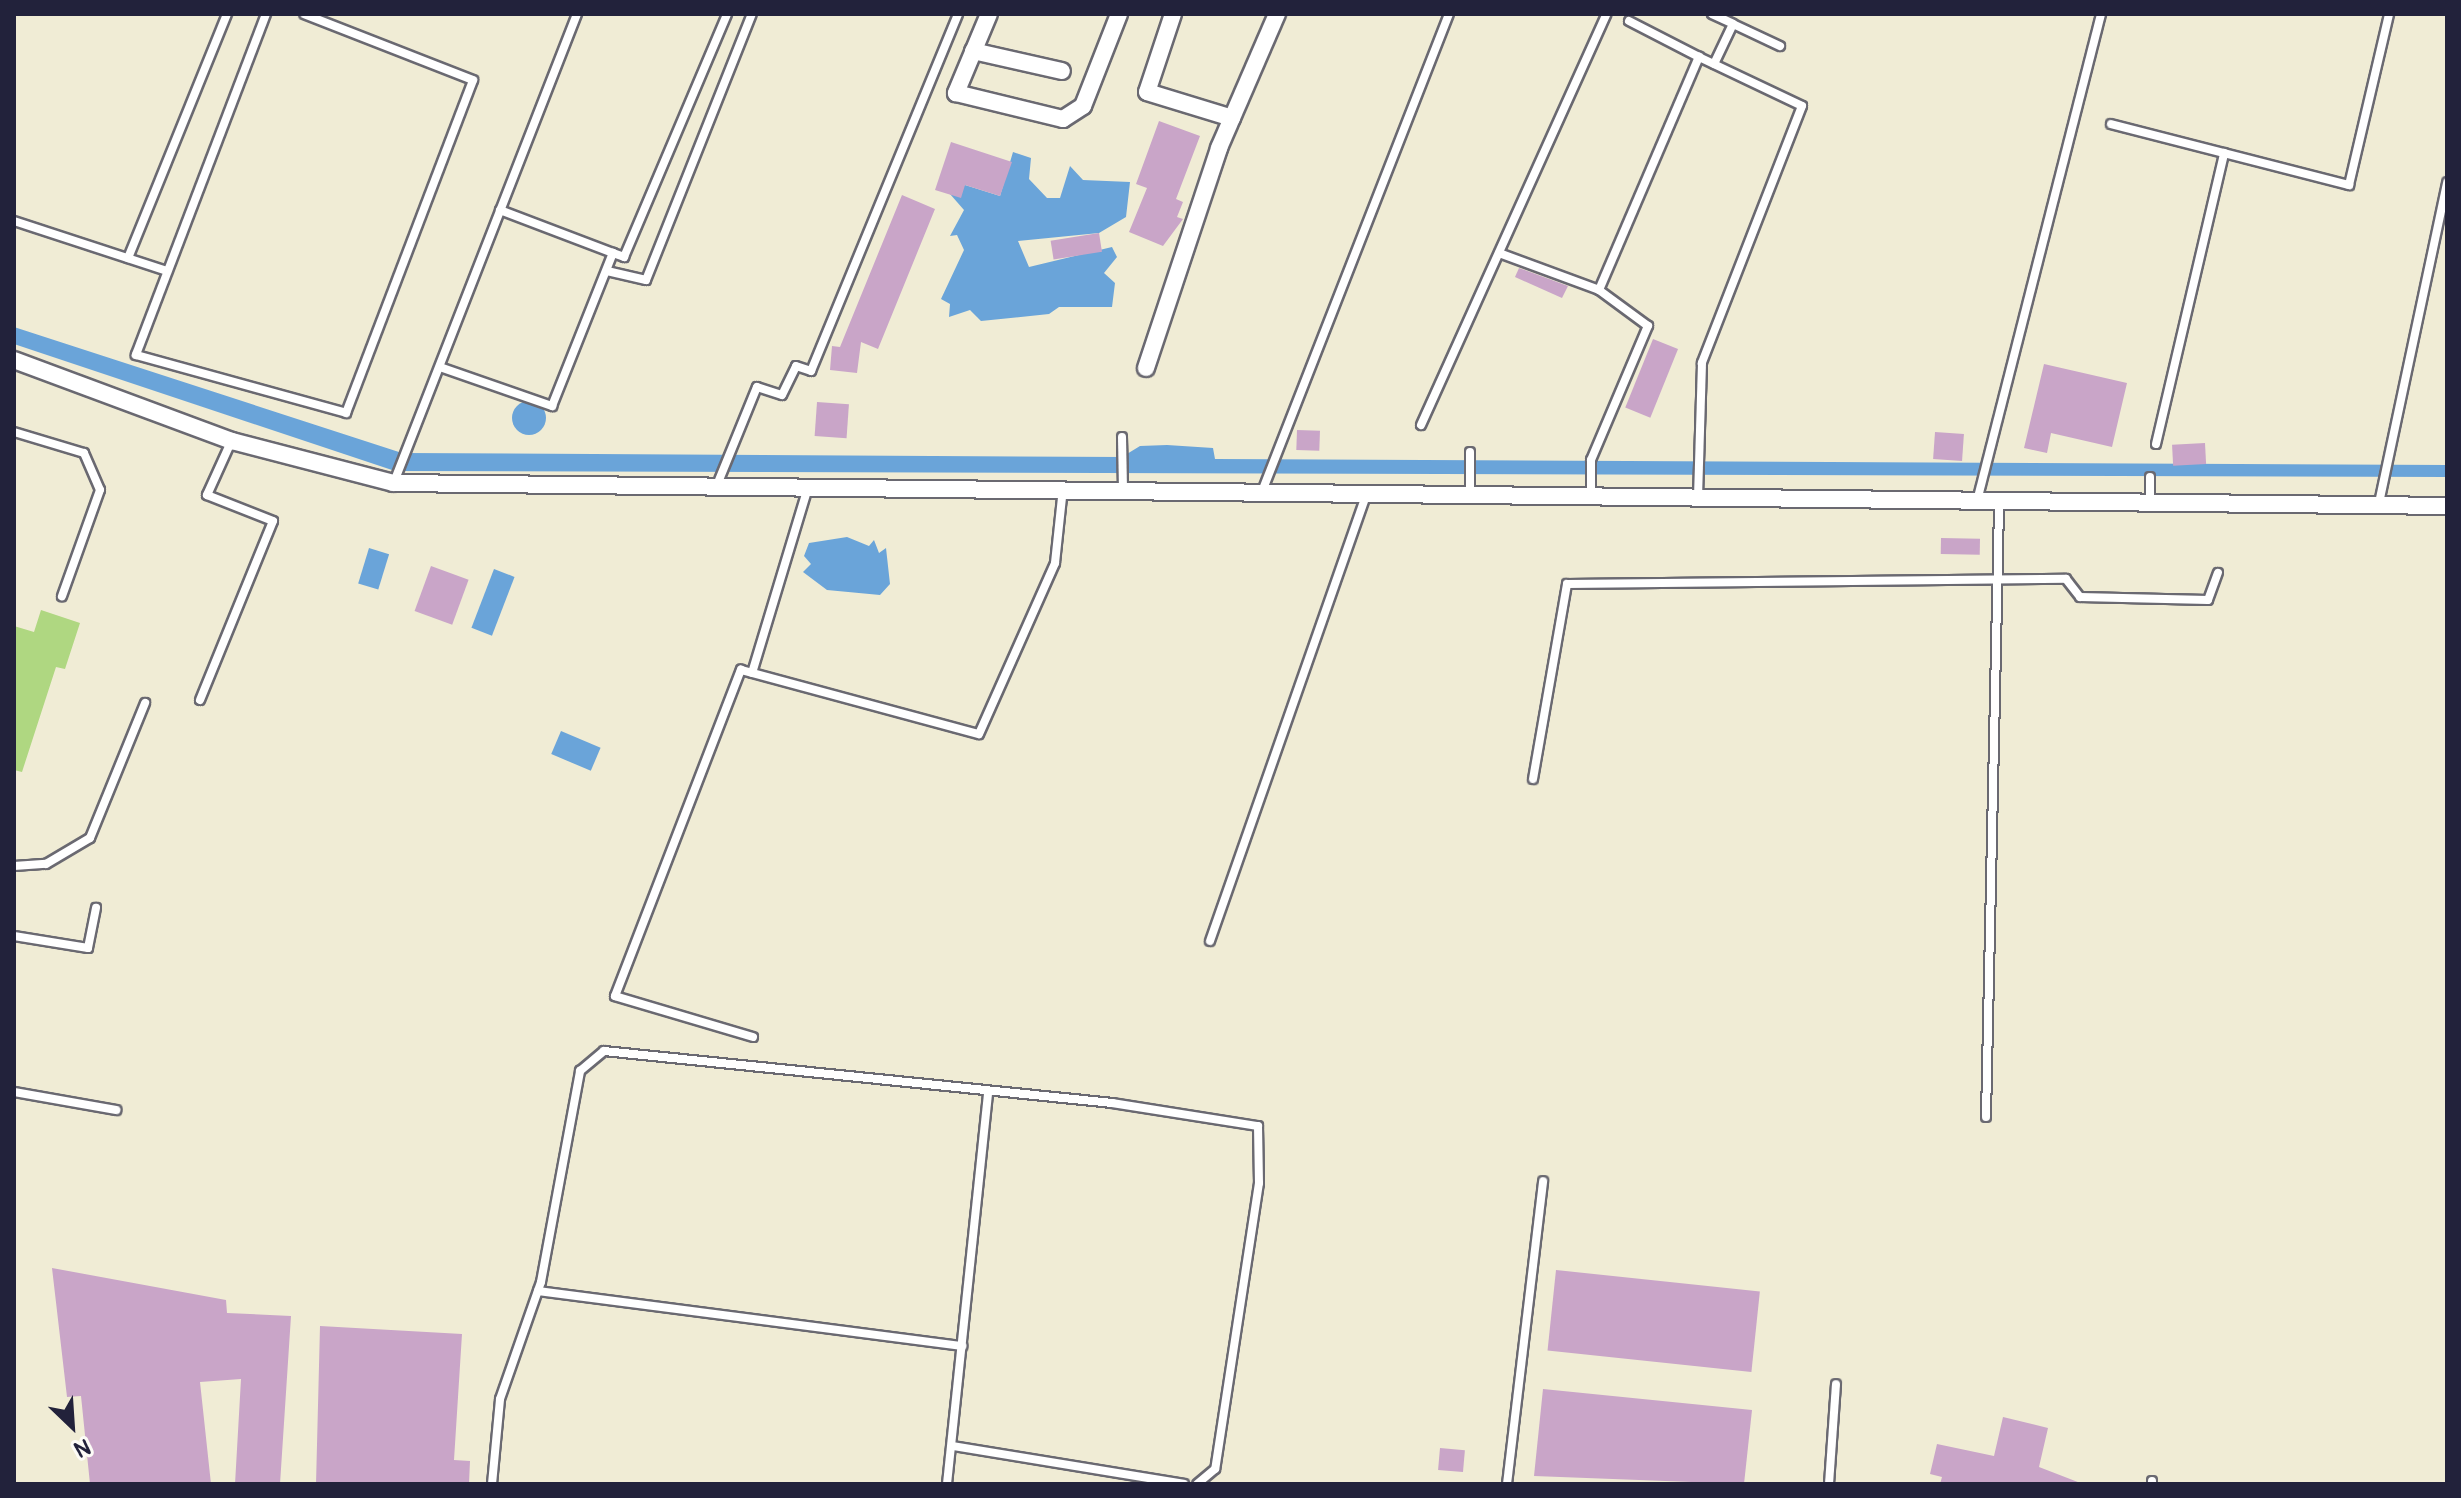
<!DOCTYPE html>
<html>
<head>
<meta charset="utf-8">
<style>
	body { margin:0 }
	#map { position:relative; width:2461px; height:1498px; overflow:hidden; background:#f0ecd5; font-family:Pangolin,sans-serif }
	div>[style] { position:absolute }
	.green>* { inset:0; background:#afd781 }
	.water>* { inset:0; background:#6aa4d9; transform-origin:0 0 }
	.round { border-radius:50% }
	.building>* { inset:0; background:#c9a5c8; transform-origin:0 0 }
	.roads { filter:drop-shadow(2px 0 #6a6971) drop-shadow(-2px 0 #6a6971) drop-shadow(0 2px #6a6971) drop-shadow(0 -2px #6a6971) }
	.service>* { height:8px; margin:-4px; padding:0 4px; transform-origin:4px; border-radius:4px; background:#fff }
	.minor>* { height:16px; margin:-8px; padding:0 8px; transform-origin:8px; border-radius:8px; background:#fff }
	span { translate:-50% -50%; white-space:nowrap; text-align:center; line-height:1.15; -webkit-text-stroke:6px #fdfcf7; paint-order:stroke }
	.frame { position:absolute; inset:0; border:16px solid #22223b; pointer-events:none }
	.north { position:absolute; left:32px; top:1386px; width:80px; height:80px; -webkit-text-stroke:6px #fdfcf7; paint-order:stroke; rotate:155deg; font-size:22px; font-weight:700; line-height:32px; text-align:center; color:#22223b }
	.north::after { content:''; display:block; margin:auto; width:28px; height:36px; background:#22223b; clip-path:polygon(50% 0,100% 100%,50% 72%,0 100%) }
</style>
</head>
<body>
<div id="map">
	<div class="green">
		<i style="clip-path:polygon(41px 610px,80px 623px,65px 669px,56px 667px,22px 772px,14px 770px,14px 626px,34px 632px)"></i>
	</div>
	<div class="water">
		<i style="clip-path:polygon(1013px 152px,1031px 158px,1029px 179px,1047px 198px,1060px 198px,1070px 166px,1083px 180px,1130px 182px,1126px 217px,1099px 233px,1018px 241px,1029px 267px,1112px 247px,1117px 257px,1104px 273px,1115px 283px,1112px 307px,1059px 307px,1049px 314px,981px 321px,970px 310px,949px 317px,950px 304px,941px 299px,964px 250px,957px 235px,950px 236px,964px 210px,950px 194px,965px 185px,1000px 196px)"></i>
		<i style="clip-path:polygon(14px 327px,402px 453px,1122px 457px,1140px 446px,1167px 445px,1213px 448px,1215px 459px,2447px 465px,2447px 477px,395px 471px,14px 344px)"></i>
		<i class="round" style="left:512px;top:401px;width:34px;height:34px"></i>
		<i style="clip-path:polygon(847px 537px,869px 546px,874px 540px,879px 553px,886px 548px,890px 584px,880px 595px,827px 590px,803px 572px,811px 564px,804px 556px,809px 543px)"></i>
		<i style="left:369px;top:548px;width:21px;height:37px;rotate:17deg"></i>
		<i style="left:494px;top:569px;width:22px;height:63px;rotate:21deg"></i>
		<i style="left:561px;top:731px;width:43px;height:25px;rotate:23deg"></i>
	</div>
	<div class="building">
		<i style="clip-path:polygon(1159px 121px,1200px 136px,1176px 199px,1183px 202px,1177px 217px,1183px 219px,1163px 246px,1129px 232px,1147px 188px,1136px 184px)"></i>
		<i style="clip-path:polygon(951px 142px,1012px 162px,1000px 196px,965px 185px,961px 198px,935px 190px)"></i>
		<i style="clip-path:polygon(902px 195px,935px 209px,878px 349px,861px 342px,857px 373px,830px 370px,832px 346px,840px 347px)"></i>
		<i style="left:1099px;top:233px;width:19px;height:49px;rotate:81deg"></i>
		<i style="clip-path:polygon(1519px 268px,1568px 286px,1562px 298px,1515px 277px)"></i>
		<i style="left:1653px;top:339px;width:27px;height:74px;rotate:22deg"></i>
		<i style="clip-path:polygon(2044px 364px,2127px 383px,2112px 447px,2051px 433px,2047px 453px,2024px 448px)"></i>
		<i style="left:817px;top:402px;width:32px;height:34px;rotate:4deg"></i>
		<i style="left:1297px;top:430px;width:23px;height:20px;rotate:2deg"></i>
		<i style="left:1935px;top:432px;width:29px;height:27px;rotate:4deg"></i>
		<i style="left:2205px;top:443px;width:21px;height:33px;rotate:87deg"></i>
		<i style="left:1941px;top:538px;width:39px;height:16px;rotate:1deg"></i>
		<i style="left:431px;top:566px;width:40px;height:48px;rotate:20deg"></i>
		<i style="clip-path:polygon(52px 1268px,226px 1300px,227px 1313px,291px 1316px,280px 1484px,235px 1484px,241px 1379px,200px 1382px,211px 1484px,90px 1484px,81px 1396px,67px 1397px)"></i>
		<i style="left:1556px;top:1270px;width:205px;height:81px;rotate:6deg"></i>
		<i style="clip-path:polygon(320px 1326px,462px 1334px,454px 1460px,470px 1461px,469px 1484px,316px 1484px)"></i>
		<i style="clip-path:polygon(1543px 1389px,1752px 1410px,1744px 1484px,1534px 1476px)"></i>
		<i style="clip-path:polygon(2003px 1417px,2048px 1428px,2039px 1467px,2083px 1484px,1940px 1484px,1942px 1477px,1930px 1474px,1937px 1444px,1994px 1456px)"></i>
		<i style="left:1440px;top:1448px;width:25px;height:22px;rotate:5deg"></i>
	</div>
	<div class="roads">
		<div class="service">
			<i style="left:266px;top:14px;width:365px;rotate:110.9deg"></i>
			<i style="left:136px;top:355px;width:218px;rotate:15.4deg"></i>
			<i style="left:346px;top:413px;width:356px;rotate:-69.1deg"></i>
			<i style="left:473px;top:80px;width:181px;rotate:-158.7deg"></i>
			<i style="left:1712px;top:14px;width:23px;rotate:25deg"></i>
			<i style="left:1629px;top:21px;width:79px;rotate:27.2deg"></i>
			<i style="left:1714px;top:64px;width:44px;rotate:-64.6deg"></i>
			<i style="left:1733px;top:24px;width:52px;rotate:25.1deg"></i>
			<i style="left:2111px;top:124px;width:246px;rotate:14.4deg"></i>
			<i style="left:2349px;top:185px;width:176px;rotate:-76.8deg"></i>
			<i style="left:14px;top:221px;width:161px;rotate:18.1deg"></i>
			<i style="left:613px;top:253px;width:12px;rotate:20deg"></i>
			<i style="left:624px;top:257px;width:264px;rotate:-67deg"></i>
			<i style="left:1499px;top:253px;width:107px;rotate:20.3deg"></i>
			<i style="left:128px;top:258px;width:263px;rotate:-67.9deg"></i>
			<i style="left:607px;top:271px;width:40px;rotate:13deg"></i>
			<i style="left:646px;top:280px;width:286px;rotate:-68.3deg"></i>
			<i style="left:440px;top:367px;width:119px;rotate:19.2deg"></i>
			<i style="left:552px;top:406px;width:165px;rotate:-68.3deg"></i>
			<i style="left:613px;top:253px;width:121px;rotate:-159.2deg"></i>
			<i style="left:1421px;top:425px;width:451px;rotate:-65.7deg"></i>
			<i style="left:14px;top:432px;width:73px;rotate:16.7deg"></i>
			<i style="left:84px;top:453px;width:40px;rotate:66.6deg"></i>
			<i style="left:100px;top:490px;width:113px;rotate:109.7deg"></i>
			<i style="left:1122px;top:437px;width:51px;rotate:88.9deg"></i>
			<i style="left:2156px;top:444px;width:299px;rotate:-76.8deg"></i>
			<i style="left:1470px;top:452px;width:40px;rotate:90deg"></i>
			<i style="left:2150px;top:477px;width:25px;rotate:90deg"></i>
			<i style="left:394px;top:482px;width:503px;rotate:-68.64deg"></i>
			<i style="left:717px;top:485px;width:106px;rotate:-67.8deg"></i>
			<i style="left:757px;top:387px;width:26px;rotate:18deg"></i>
			<i style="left:782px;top:395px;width:32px;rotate:-64deg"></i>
			<i style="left:796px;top:366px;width:16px;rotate:18deg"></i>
			<i style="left:811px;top:371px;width:386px;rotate:-67.6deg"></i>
			<i style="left:1263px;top:489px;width:510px;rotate:-68.62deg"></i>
			<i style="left:1591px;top:495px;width:35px;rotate:-90deg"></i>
			<i style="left:1591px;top:460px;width:146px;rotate:-67deg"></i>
			<i style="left:1648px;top:326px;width:61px;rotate:-143.7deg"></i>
			<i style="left:1599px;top:290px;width:254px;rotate:-66.8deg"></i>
			<i style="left:1699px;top:57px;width:114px;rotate:25.4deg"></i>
			<i style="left:1802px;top:106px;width:276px;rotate:111.3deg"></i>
			<i style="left:1702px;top:363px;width:134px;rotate:91.7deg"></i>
			<i style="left:1977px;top:501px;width:503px;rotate:-75.71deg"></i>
			<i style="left:2379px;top:503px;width:328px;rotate:-78deg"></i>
			<i style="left:752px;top:673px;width:194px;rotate:-73.2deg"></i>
			<i style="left:200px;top:700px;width:193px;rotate:-67.8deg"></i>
			<i style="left:273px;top:521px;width:71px;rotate:-158.5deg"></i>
			<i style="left:207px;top:495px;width:58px;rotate:-65.6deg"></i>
			<i style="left:1533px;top:779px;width:198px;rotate:-80.1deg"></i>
			<i style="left:1567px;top:584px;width:499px;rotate:-0.6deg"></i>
			<i style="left:2066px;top:579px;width:23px;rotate:52deg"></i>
			<i style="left:2080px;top:597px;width:128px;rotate:1.3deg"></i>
			<i style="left:2208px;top:600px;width:29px;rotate:-70deg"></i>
			<i style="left:14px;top:866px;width:32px;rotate:-4deg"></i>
			<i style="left:46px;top:864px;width:51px;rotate:-30.6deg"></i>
			<i style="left:90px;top:838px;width:146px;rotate:-67.8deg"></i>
			<i style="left:14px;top:936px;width:75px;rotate:9.2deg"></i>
			<i style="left:88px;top:948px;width:41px;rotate:-78.7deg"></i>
			<i style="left:1210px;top:941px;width:472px;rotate:-70.7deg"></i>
			<i style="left:753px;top:1037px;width:144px;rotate:-163.5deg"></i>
			<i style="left:615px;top:996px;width:350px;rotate:-68.9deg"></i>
			<i style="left:741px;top:670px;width:246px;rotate:15.1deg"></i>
			<i style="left:979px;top:734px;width:187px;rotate:-66deg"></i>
			<i style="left:1055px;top:563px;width:75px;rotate:-83.9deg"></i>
			<i style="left:14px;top:1092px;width:104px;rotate:10deg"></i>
			<i style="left:1986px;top:1117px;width:612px;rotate:-88.78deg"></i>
			<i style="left:538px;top:1291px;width:428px;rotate:7.4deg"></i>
			<i style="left:953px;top:1446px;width:234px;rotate:9.3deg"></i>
			<i style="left:492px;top:1484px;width:85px;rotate:-84.6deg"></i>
			<i style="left:500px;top:1399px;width:124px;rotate:-70.7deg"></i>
			<i style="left:541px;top:1282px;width:215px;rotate:-79.5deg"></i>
			<i style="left:580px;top:1071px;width:31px;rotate:-40deg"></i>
			<i style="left:604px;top:1051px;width:511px;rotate:5.84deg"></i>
			<i style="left:1112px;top:1103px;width:148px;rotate:9deg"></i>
			<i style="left:1258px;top:1126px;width:57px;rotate:89deg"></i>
			<i style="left:1259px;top:1183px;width:289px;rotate:98.7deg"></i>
			<i style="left:1215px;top:1469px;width:23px;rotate:140deg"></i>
			<i style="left:947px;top:1484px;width:394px;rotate:-84deg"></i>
			<i style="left:1507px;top:1484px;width:305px;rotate:-83.2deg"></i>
			<i style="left:1829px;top:1484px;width:100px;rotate:-86deg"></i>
			<i style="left:2152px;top:1484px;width:3px;rotate:-90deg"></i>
		</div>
		<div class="minor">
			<i style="left:989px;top:14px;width:86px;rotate:112.7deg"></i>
			<i style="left:956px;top:93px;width:110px;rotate:13.7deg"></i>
			<i style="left:1063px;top:119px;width:24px;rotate:-33deg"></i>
			<i style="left:1083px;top:106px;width:99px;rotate:-68.6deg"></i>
			<i style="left:1173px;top:14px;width:82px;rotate:108.4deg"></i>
			<i style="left:1147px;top:92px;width:89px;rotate:17deg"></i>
			<i style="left:973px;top:51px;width:91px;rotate:12.7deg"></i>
			<i style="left:14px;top:360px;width:233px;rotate:20.4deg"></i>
			<i style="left:232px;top:441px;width:166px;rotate:14.6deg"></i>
			<i style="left:393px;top:483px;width:2054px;rotate:0.64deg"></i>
			<i style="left:1146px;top:368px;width:232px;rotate:-71.6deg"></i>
			<i style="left:1219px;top:148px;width:146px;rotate:-66.6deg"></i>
		</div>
	</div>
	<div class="frame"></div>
	<div class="north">N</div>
</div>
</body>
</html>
